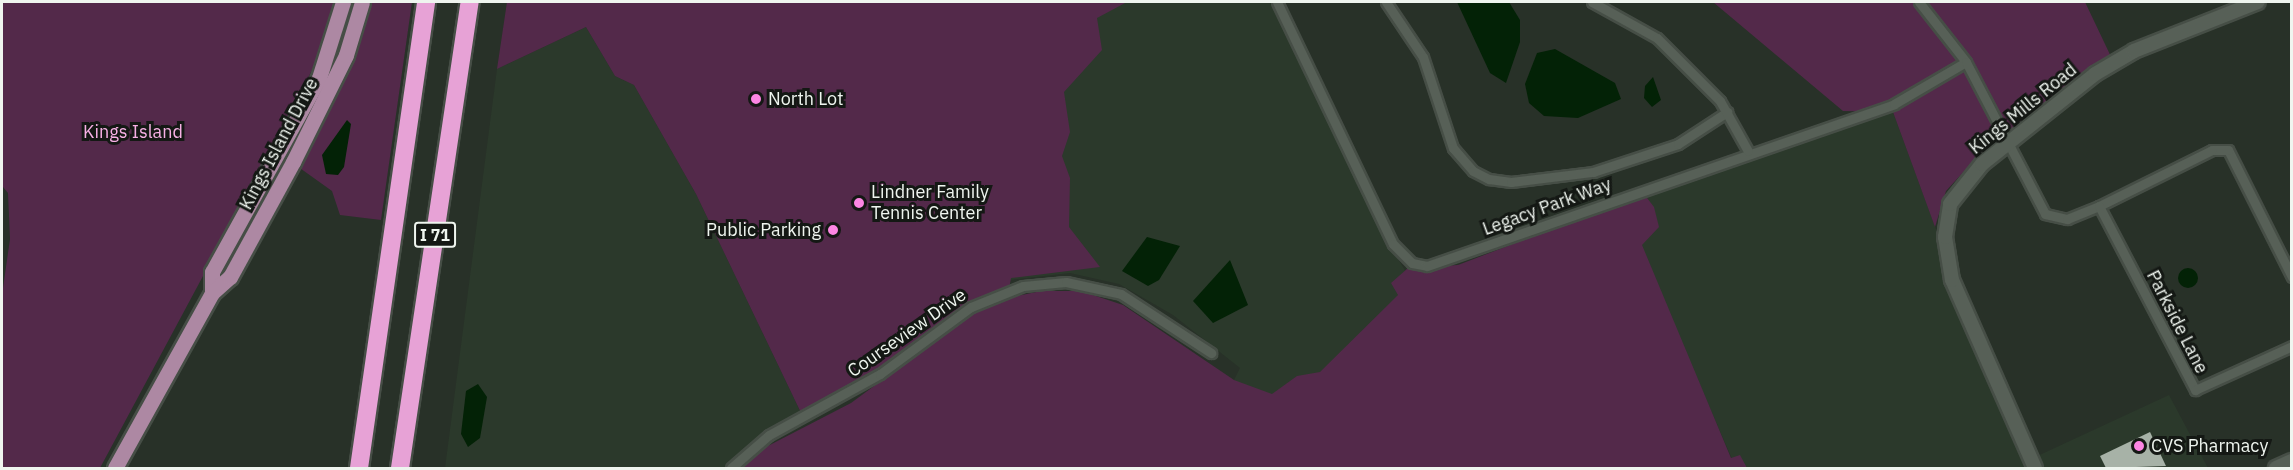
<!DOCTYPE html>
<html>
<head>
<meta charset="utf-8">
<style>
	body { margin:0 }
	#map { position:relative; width:2293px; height:470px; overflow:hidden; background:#283128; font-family:"IBM Plex Sans",sans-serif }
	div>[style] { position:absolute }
	.built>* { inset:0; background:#2b392b }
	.green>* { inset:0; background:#53294a }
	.water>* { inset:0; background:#032206 }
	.round { border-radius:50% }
	.building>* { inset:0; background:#a7b2a7 }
	.roads { filter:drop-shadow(2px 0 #464e46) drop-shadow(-2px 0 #464e46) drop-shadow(0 2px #464e46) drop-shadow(0 -2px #464e46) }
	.street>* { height:9px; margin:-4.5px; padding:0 4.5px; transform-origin:4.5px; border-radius:4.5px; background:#576057 }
	.secondary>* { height:14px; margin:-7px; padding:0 7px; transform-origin:7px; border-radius:7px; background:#576057 }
	.primary>* { height:15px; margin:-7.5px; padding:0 7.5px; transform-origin:7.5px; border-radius:7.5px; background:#ad88a3 }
	.highway>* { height:18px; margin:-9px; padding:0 9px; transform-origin:9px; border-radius:9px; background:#e7a2d6 }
	.dots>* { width:16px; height:16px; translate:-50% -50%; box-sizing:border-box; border:3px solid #141814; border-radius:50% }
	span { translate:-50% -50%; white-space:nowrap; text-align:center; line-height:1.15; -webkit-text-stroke:6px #141814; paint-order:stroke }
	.shield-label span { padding:2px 4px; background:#141814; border:2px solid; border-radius:4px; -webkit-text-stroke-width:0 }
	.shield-label { font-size:16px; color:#eff5ef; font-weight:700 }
	.poi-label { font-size:18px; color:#eff5ef }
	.left { translate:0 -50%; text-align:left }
	.right { translate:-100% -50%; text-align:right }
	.street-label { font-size:18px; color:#eff5ef }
	.park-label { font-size:18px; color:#f7b0e5 }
	.frame { position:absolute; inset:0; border:3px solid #eff5ef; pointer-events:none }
</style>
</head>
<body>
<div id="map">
	<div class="built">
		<i style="clip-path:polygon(1034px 2px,1270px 2px,1390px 246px,1414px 285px,1282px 415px,1234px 380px,1240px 368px,1173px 315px,1119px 284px,1070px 273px,1010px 280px)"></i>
		<i style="clip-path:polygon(586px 27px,615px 76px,634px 85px,696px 194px,803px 417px,731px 468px,445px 468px,497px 69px)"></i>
		<i style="clip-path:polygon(1893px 112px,1947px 259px,2031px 459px,2169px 395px,2208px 468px,1736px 468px,1621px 204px)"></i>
	</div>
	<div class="green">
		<i style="clip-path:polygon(2px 2px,335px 2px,314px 66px,291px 112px,100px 468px,2px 468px,2px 295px,10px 239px,8px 193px,3px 187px,2px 268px)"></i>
		<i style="clip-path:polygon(366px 2px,412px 2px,381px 220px,340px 215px,332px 191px,297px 166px,348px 69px)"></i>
		<i style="clip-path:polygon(507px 2px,1127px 2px,1097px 18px,1102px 50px,1064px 92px,1070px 132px,1062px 156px,1070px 178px,1069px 227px,1100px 267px,1011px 278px,1009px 289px,989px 297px,880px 374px,803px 417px,696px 194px,634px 85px,615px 76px,586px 27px,497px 69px)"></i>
		<i style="clip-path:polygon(1713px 2px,2085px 2px,2114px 63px,1967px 168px,1946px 191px,1935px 227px,1893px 112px,1843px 111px)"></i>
		<i style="clip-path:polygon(1644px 194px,1654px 207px,1659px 227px,1642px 245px,1731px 458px,1740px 455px,1747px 468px,743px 468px,764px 448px,851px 403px,972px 314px,1003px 299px,1041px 291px,1081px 291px,1123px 305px,1234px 380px,1272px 394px,1297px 376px,1320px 372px,1398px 295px,1391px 283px,1408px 268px,1458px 265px)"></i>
	</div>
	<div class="water">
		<i style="clip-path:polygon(1457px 2px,1509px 2px,1520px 20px,1520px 42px,1506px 83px,1490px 73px)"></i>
		<i style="clip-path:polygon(1555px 49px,1615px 83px,1621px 99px,1578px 118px,1544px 116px,1529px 103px,1525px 84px,1537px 53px)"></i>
		<i style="clip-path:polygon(1653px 77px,1661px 100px,1652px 107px,1644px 98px,1645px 86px)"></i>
		<i style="clip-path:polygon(347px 120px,351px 124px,344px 167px,338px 175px,326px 174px,322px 155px)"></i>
		<i style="clip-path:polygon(1147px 237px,1180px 246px,1159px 280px,1148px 286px,1122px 271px)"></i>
		<i style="clip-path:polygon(1230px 260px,1248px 305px,1213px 323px,1193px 301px)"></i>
		<i class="round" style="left:2178px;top:268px;width:20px;height:20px"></i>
		<i style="clip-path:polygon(478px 384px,487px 397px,480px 438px,468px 447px,461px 434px,466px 391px)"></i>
	</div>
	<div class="building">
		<i style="clip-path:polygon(2150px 432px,2166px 466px,2106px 468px,2100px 456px)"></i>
	</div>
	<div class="roads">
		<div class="street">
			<i style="left:1277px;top:2px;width:268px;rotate:64.4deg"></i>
			<i style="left:1393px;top:244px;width:27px;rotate:45deg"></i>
			<i style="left:1412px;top:263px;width:15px;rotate:11deg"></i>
			<i style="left:1427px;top:266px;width:494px;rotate:-19.1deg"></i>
			<i style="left:1894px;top:104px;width:83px;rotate:-30.3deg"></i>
			<i style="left:1386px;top:2px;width:66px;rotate:56.1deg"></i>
			<i style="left:1423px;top:57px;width:96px;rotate:71.8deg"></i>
			<i style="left:1453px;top:148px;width:30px;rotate:49deg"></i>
			<i style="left:1473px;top:171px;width:18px;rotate:27deg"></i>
			<i style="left:1489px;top:179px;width:22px;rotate:8deg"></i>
			<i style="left:1511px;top:182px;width:83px;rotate:-7deg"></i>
			<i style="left:1593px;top:172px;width:89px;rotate:-18.2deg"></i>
			<i style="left:1678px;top:144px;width:59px;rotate:-33.1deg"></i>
			<i style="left:1592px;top:2px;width:74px;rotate:29deg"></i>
			<i style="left:1657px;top:38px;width:89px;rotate:45deg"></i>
			<i style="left:1720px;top:101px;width:57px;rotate:60.8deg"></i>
			<i style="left:1919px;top:2px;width:76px;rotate:51.9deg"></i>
			<i style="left:1966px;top:62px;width:171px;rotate:62.5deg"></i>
			<i style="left:2045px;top:214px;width:23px;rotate:13deg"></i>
			<i style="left:2067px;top:219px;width:35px;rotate:-22deg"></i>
			<i style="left:2292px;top:277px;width:142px;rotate:-116.7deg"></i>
			<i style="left:2228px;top:150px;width:16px;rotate:180deg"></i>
			<i style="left:2212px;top:150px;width:126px;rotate:153.6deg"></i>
			<i style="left:2099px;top:206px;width:208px;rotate:62.4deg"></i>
			<i style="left:2195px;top:390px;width:107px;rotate:-24.4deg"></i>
			<i style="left:731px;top:468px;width:50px;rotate:-41deg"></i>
			<i style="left:769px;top:435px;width:127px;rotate:-28.8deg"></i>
			<i style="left:880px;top:374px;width:113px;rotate:-36.4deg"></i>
			<i style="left:971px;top:307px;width:56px;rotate:-22deg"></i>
			<i style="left:1023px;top:286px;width:43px;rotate:-5.3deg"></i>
			<i style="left:1066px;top:282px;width:56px;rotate:12.3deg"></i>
			<i style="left:1121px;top:294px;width:108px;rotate:33.2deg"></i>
		</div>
		<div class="secondary">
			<i style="left:2035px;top:468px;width:206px;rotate:-113.8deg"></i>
			<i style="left:1952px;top:280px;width:44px;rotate:-99.2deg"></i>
			<i style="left:1945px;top:237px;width:33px;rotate:-81deg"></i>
			<i style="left:1950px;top:204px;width:51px;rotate:-51.3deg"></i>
			<i style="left:1982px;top:164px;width:144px;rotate:-38.5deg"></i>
			<i style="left:2095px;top:74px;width:45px;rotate:-30.5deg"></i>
			<i style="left:2134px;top:51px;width:133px;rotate:-21.6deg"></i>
			<i style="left:2276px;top:468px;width:17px;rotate:-24deg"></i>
		</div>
		<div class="primary">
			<i style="left:212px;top:293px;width:21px;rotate:-90deg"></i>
			<i style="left:212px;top:272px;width:222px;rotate:-61.1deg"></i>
			<i style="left:319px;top:78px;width:80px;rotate:-72.5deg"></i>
			<i style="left:115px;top:468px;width:200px;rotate:-61deg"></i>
			<i style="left:212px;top:293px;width:24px;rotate:-42deg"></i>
			<i style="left:230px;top:277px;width:131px;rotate:-61.3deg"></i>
			<i style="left:293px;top:162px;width:119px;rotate:-63.6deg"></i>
			<i style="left:346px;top:55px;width:55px;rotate:-73.2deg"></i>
		</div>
		<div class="highway">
			<i style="left:359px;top:468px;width:471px;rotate:-81.8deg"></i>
			<i style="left:400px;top:468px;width:471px;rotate:-81.5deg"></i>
		</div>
	</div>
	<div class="dots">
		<i style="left:756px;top:99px;background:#fc86e3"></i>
		<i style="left:859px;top:203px;background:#fc86e3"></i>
		<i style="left:833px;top:230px;background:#fc86e3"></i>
		<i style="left:2139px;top:446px;background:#fc86e3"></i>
	</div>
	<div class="shield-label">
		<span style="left:435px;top:235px">I 71</span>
	</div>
	<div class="poi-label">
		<span class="left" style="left:768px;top:99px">North Lot</span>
		<span class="left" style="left:871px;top:203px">Lindner Family<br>Tennis Center</span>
		<span class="right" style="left:821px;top:230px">Public Parking</span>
		<span class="left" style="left:2151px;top:446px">CVS Pharmacy</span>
	</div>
	<div class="street-label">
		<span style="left:2023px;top:109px;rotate:-39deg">Kings Mills Road</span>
		<span style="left:279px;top:144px;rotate:-62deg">Kings Island Drive</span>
		<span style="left:1547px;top:207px;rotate:-20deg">Legacy Park Way</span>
		<span style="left:2177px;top:322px;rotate:63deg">Parkside Lane</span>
		<span style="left:907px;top:333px;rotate:-35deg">Courseview Drive</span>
	</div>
	<div class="park-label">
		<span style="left:133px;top:132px">Kings Island</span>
	</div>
	<div class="frame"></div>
</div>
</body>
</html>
